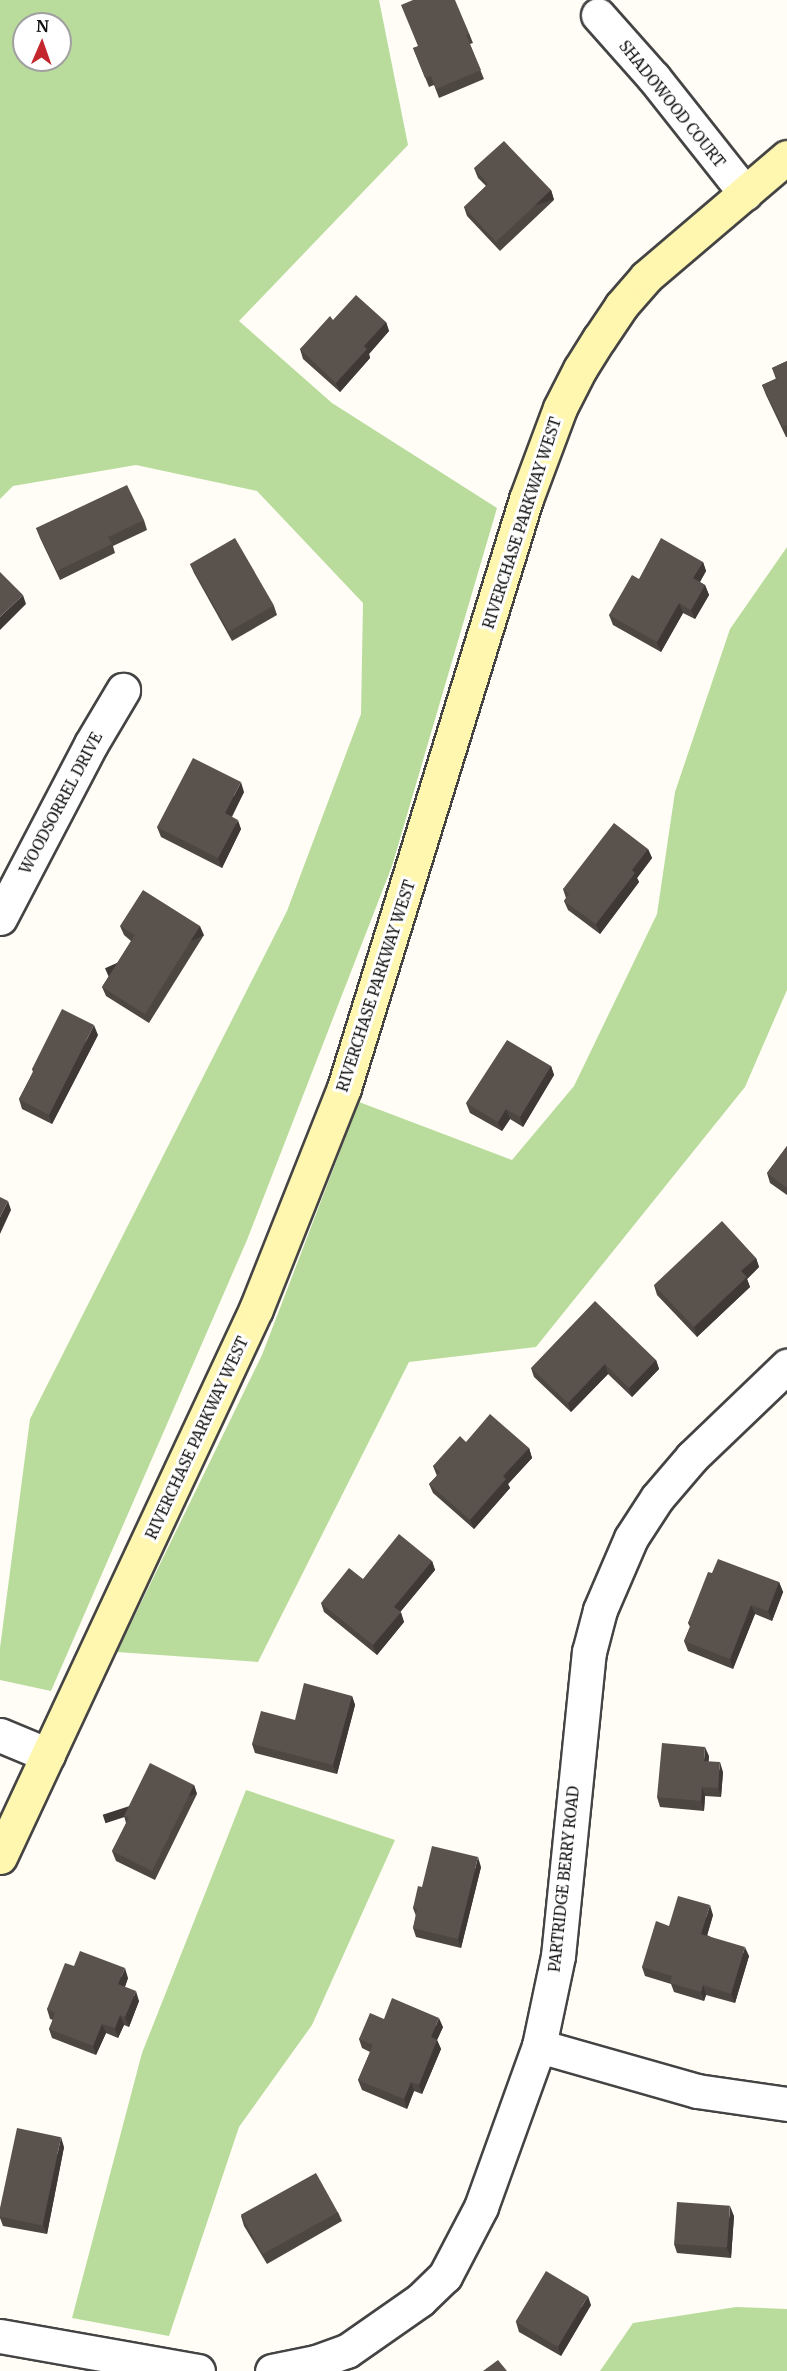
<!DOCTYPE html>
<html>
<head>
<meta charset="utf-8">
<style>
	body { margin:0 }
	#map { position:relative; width:787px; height:2371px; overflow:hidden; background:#fffdf5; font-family:Merriweather,serif }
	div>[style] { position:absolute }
	.forest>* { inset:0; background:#b9dc9c }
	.roads { filter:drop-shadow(2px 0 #444) drop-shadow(-2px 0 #444) drop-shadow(0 2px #444) drop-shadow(0 -2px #444) }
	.street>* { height:33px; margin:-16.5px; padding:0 16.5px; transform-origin:16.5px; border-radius:16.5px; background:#fff }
	.secondary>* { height:33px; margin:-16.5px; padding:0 16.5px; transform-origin:16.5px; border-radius:16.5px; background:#fff6b0 }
	.wall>* { inset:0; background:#4d4742 }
	.shaded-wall>* { inset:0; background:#3f3936; transform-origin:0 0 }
	.building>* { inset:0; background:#5a524d; transform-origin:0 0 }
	span { translate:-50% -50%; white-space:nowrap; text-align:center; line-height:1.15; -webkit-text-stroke:6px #fff; paint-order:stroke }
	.street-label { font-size:15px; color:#111 }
	.north { position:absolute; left:12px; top:12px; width:60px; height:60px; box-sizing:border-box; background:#fff; border:2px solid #a0a0a0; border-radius:50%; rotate:2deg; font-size:16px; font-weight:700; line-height:24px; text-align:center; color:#111 }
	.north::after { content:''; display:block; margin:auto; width:21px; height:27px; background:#c4262e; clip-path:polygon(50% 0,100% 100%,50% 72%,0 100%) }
</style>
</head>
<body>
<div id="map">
	<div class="forest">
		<i style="clip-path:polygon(evenodd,0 0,379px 0,408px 145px,239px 321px,332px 403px,497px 508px,392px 866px,247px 1240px,51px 1691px,0 1680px,0 1648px,30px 1419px,287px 911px,361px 714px,363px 603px,257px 491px,136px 465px,13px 486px,0 499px,0 0,24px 24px,60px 24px,60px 60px,24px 60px,24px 24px)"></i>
		<i style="clip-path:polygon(787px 547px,787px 990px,745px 1087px,536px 1347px,409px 1362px,258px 1662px,117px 1652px,262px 1355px,359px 1102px,512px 1160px,574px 1086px,657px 914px,675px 792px,730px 629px)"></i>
		<i style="clip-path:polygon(246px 1790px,395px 1840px,312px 2025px,239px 2127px,169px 2336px,72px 2318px,142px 2053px)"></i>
		<i style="clip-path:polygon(736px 2307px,787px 2309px,787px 2371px,600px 2371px,633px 2323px)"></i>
	</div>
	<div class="roads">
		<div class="street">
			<i style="left:598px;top:15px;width:84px;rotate:48.4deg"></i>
			<i style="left:654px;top:78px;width:147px;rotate:51.6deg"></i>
			<i style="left:0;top:918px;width:196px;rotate:-62.4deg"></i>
			<i style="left:91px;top:744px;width:63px;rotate:-59.3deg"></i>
			<i style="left:0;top:1735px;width:52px;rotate:22.6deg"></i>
			<i style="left:539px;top:2046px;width:164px;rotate:15.9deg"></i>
			<i style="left:697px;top:2091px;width:91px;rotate:8.2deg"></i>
			<i style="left:0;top:2336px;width:201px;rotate:10deg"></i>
			<i style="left:272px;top:2371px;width:45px;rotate:-11.6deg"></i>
			<i style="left:316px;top:2362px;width:33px;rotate:-20deg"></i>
			<i style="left:347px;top:2351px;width:89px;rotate:-34.9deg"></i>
			<i style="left:420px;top:2300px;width:35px;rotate:-44deg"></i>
			<i style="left:445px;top:2276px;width:78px;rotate:-62.4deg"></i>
			<i style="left:481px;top:2207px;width:171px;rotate:-70.2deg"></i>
			<i style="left:539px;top:2046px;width:92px;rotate:-78.1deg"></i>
			<i style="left:558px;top:1956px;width:306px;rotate:-84.2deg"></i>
			<i style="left:589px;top:1652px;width:43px;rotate:-75.3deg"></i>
			<i style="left:600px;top:1610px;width:78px;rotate:-66.7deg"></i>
			<i style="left:631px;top:1538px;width:48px;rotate:-57deg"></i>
			<i style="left:657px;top:1498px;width:54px;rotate:-49.5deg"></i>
			<i style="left:692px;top:1457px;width:132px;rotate:-43.8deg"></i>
		</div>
		<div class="secondary">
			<i style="left:0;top:1857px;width:605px;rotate:-64.96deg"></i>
			<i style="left:256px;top:1309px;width:238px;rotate:-68.3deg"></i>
			<i style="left:344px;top:1088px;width:616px;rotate:-72.83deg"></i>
			<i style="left:526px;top:499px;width:97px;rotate:-69.5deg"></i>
			<i style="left:560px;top:408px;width:44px;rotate:-62.9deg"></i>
			<i style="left:580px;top:369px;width:36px;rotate:-58deg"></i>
			<i style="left:599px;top:339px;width:40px;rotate:-56deg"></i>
			<i style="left:621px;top:306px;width:38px;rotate:-49deg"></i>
			<i style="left:646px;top:277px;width:185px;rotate:-40.4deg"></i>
		</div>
	</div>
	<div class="wall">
		<i style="clip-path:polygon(469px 33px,473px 43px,470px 44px,484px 79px,439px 98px,434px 85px,429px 87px,413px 48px)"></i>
		<i style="clip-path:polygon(474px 168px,551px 190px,554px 200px,500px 251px,467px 216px,464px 207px,486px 186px,478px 178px)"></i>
		<i style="clip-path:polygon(333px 320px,386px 322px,389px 331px,369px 354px,370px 358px,340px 392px,303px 359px,300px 349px)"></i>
		<i style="clip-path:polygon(787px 361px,787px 437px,786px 437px,766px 395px,762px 385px,776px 379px,772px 368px)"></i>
		<i style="clip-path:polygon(144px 520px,147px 530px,113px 546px,115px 553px,60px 580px,40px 538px,36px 528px)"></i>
		<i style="clip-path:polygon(703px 562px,706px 571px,700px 582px,705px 585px,709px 595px,695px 619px,683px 613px,661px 652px,613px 625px,609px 615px,639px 579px)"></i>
		<i style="clip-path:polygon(190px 564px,274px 606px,277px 615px,232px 641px,194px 573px)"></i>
		<i style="clip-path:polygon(244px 792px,232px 817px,241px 829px,222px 868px,161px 837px,157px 827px)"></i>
		<i style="clip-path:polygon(648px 849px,652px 858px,637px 878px,639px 882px,600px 934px,568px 910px,564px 901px,566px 898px,563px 889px)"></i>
		<i style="clip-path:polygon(120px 926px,204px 935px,149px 1023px,106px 996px,102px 987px,131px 941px,124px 935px)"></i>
		<i style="clip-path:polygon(98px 1035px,52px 1124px,22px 1109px,19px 1099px,33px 1072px,32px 1069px)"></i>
		<i style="clip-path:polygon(551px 1066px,554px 1075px,523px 1127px,510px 1119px,502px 1131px,470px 1113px,466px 1103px)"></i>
		<i style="clip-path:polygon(787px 1146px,787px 1195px,770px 1183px,767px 1173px)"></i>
		<i style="clip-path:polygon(756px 1258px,759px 1267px,747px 1279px,750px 1287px,697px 1337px,657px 1295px,654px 1285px)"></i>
		<i style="clip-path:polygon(656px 1360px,659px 1369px,632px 1397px,608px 1374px,571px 1412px,534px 1377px,531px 1368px)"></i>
		<i style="clip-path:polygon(466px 1442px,529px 1448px,532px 1458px,508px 1484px,510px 1488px,474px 1529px,433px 1493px,429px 1484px,437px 1476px,433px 1466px)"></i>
		<i style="clip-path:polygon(432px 1561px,435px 1570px,400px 1612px,404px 1622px,377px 1655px,324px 1612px,321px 1603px,363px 1579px)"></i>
		<i style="clip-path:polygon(712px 1573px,779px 1582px,783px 1592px,772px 1621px,755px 1614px,733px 1669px,688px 1651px,684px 1641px,690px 1627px,688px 1623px)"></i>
		<i style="clip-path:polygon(352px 1696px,355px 1705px,337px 1774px,255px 1753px,252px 1744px)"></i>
		<i style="clip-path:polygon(709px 1756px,708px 1762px,723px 1772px,721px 1797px,705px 1796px,704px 1811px,660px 1807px,657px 1797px)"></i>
		<i style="clip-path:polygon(194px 1785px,197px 1794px,155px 1880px,116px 1861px,112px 1851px,126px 1823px,124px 1816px)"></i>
		<i style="clip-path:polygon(481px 1867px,461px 1948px,416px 1937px,413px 1928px,416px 1916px,413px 1908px,422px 1887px)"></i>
		<i style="clip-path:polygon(713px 1915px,707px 1935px,749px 1956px,735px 2003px,706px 1995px,704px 2001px,674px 1992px,671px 1984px,645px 1976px,642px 1967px,669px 1926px)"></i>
		<i style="clip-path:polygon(74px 1966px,128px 1978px,125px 1987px,139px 2001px,129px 2027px,124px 2025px,118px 2038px,106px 2033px,96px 2055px,52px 2038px,49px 2029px,53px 2020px,50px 2019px,47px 2009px)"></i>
		<i style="clip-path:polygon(384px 2019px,443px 2027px,437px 2040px,441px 2049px,422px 2094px,414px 2091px,407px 2109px,362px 2090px,358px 2080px,370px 2052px,362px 2048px,359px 2039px)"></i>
		<i style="clip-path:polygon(64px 2147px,47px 2234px,3px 2226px,0 2218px,0 2213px)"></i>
		<i style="clip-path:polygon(338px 2212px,342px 2221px,267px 2264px,244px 2226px,241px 2216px)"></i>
		<i style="clip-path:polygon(734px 2216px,731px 2258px,677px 2253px,674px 2244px)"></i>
		<i style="clip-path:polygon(591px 2305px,561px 2356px,519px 2332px,516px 2322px)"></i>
	</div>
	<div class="shaded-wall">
		<i style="left:551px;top:190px;width:10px;height:76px;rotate:73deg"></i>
		<i style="clip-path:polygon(386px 322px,389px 331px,369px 354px,370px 358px,340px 392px,336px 383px,364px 346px)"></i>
		<i style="clip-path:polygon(703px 562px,706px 571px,697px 587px,693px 578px)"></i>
		<i style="clip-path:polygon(705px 585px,709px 595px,695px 619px,691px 610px)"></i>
		<i style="clip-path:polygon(23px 595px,26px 604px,0 630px,0 617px)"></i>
		<i style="clip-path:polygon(679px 603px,683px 613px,661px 652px,657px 642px)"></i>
		<i style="clip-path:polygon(241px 782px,244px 792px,228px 823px,225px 813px)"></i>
		<i style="clip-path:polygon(238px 820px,241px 829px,222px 868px,218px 858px)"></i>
		<i style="clip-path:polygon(648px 849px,652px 858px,637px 878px,639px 882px,600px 934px,596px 924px,632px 870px)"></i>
		<i style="left:200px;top:926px;width:10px;height:104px;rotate:66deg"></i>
		<i style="clip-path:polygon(94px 1025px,98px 1035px,52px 1124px,49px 1115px)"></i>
		<i style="clip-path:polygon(551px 1066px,554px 1075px,523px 1127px,520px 1117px)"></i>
		<i style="clip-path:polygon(506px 1109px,510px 1119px,502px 1131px,498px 1122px)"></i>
		<i style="clip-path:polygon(8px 1201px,11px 1210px,0 1234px,0 1217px)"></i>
		<i style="clip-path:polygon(756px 1258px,759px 1267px,747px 1279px,750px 1287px,697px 1337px,694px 1327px,741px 1271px)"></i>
		<i style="clip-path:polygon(656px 1360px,659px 1369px,632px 1397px,629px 1388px)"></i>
		<i style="clip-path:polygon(605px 1364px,608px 1374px,571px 1412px,568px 1403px)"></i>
		<i style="clip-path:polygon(529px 1448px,532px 1458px,508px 1484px,510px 1488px,474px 1529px,470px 1520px,503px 1476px)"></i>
		<i style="clip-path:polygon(432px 1561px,435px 1570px,397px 1616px,394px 1607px)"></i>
		<i style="clip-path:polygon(779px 1582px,783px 1592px,772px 1621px,768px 1611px)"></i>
		<i style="clip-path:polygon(751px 1605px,755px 1614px,733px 1669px,730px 1659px)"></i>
		<i style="clip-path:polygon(401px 1612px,404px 1622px,377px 1655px,373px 1645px)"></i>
		<i style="clip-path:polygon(352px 1696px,355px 1705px,337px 1774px,333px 1765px)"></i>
		<i style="clip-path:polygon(705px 1747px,709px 1756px,708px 1771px,704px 1761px)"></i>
		<i style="clip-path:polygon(720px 1762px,723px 1772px,721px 1797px,718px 1788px)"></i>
		<i style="left:194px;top:1785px;width:9px;height:96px;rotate:72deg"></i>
		<i style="clip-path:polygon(702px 1787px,705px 1796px,704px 1811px,701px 1801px)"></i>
		<i style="clip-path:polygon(478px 1857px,481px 1867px,461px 1948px,458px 1939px)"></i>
		<i style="clip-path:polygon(710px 1905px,713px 1915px,705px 1943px,701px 1934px)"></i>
		<i style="clip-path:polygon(745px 1947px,749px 1956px,735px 2003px,731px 1994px)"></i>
		<i style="clip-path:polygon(125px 1968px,128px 1978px,122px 1994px,118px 1984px)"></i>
		<i style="clip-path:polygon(703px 1985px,706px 1995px,704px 2001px,701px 1992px)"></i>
		<i style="clip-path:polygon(136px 1991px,139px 2001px,129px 2027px,125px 2017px)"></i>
		<i style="clip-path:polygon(120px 2015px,124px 2025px,118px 2038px,115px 2028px)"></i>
		<i style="clip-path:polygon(439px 2018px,443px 2027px,437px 2040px,441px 2049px,422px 2094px,419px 2085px,431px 2037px)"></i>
		<i style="clip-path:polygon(102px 2024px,106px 2033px,96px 2055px,93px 2046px)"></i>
		<i style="clip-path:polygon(411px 2082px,414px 2091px,407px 2109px,404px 2099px)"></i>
		<i style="clip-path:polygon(61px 2137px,64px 2147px,47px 2234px,43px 2225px)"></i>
		<i style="clip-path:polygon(730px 2206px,734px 2216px,731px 2258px,727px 2248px)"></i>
		<i style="clip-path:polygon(588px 2296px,591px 2305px,561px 2356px,558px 2347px)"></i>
	</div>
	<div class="building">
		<i style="clip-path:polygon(413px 0,455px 0,469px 33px,466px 35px,481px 70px,436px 89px,431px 76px,425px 78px,413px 48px,418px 46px,401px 5px)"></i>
		<i style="clip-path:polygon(504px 141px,551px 190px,496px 242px,464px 207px,488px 184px,474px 168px)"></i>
		<i style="clip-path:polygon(356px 295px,386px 322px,364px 346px,367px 349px,336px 383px,300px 349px,330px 316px,333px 320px)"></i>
		<i style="clip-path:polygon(787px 361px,787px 425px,783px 427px,762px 385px,777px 378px,772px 368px)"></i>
		<i style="clip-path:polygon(127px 485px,144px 520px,108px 537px,112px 544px,57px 571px,36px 528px)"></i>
		<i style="left:235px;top:538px;width:78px;height:52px;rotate:60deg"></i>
		<i style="clip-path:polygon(661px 538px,703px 562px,693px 578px,705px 585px,691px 610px,679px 603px,657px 642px,609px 615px,632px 575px,639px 579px)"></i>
		<i style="clip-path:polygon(0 572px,23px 595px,0 617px)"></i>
		<i style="clip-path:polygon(193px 758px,241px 782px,225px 813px,238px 820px,218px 858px,157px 827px)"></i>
		<i style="clip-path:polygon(614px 823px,648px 849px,632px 870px,635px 873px,596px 924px,564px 901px,569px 894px,563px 889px)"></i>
		<i style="clip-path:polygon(143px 890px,200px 926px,145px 1014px,102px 987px,135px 935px,120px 926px)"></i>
		<i style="clip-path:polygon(62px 1009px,94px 1025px,49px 1115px,19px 1099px,34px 1070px,32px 1069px)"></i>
		<i style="clip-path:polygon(507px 1040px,551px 1066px,520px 1117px,506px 1109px,498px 1122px,466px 1103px)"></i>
		<i style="clip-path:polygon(787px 1146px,787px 1188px,767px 1173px)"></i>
		<i style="clip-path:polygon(0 1197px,8px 1201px,0 1217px)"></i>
		<i style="clip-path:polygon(722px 1221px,756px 1258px,741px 1271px,747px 1277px,694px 1327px,654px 1285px)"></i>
		<i style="clip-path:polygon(595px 1301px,656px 1360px,629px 1388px,605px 1364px,568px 1403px,531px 1368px)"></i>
		<i style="clip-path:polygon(490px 1414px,529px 1448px,503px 1476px,506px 1479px,470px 1520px,429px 1484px,440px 1472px,433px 1466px,460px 1436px,466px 1442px)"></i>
		<i style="clip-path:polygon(399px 1534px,432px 1561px,394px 1607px,401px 1612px,373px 1645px,321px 1603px,349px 1568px,363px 1579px)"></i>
		<i style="clip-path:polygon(718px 1559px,779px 1582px,768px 1611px,751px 1605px,730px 1659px,684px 1641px,691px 1624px,688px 1623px,708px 1572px,712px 1573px)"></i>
		<i style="clip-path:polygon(304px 1683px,352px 1696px,333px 1765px,252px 1744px,261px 1711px,295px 1720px)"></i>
		<i style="clip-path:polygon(662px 1743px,705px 1747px,704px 1761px,720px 1762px,718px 1788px,702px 1787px,701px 1801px,657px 1797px)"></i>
		<i style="clip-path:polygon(150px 1763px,194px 1785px,152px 1871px,112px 1851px,129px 1818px,124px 1816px)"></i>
		<i style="clip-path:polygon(432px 1846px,478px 1857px,458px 1939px,413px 1928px,417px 1909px,413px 1908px,418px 1886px,422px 1887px)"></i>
		<i style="clip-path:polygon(678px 1896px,710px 1905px,701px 1934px,745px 1947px,731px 1994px,703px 1985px,701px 1992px,670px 1983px,672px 1976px,642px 1967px,656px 1921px,669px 1926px)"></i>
		<i style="clip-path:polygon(80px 1951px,125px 1968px,118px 1984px,136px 1991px,125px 2017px,120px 2015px,115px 2028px,102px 2024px,93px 2046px,49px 2029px,55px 2013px,47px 2009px,65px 1963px,74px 1966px)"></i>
		<i style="clip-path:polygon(392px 1998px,439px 2018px,431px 2037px,437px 2040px,419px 2085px,411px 2082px,404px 2099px,358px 2080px,373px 2045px,359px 2039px,370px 2013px,384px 2019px)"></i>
		<i style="left:17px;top:2128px;width:45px;height:90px;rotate:12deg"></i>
		<i style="left:316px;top:2173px;width:45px;height:86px;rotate:61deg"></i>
		<i style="left:677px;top:2202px;width:53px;height:42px;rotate:4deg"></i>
		<i style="left:546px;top:2271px;width:49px;height:59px;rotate:31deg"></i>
		<i style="clip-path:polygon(498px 2360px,507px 2371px,483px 2371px)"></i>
	</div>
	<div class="street-label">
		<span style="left:672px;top:104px;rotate:51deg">SHADOWOOD COURT</span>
		<span style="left:522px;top:523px;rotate:-72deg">RIVERCHASE PARKWAY WEST</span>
		<span style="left:61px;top:803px;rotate:-62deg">WOODSORREL DRIVE</span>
		<span style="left:376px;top:986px;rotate:-72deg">RIVERCHASE PARKWAY WEST</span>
		<span style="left:197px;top:1438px;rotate:-65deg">RIVERCHASE PARKWAY WEST</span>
		<span style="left:564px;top:1879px;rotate:-84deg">PARTRIDGE BERRY ROAD</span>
	</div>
	<div class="north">N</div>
</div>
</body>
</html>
